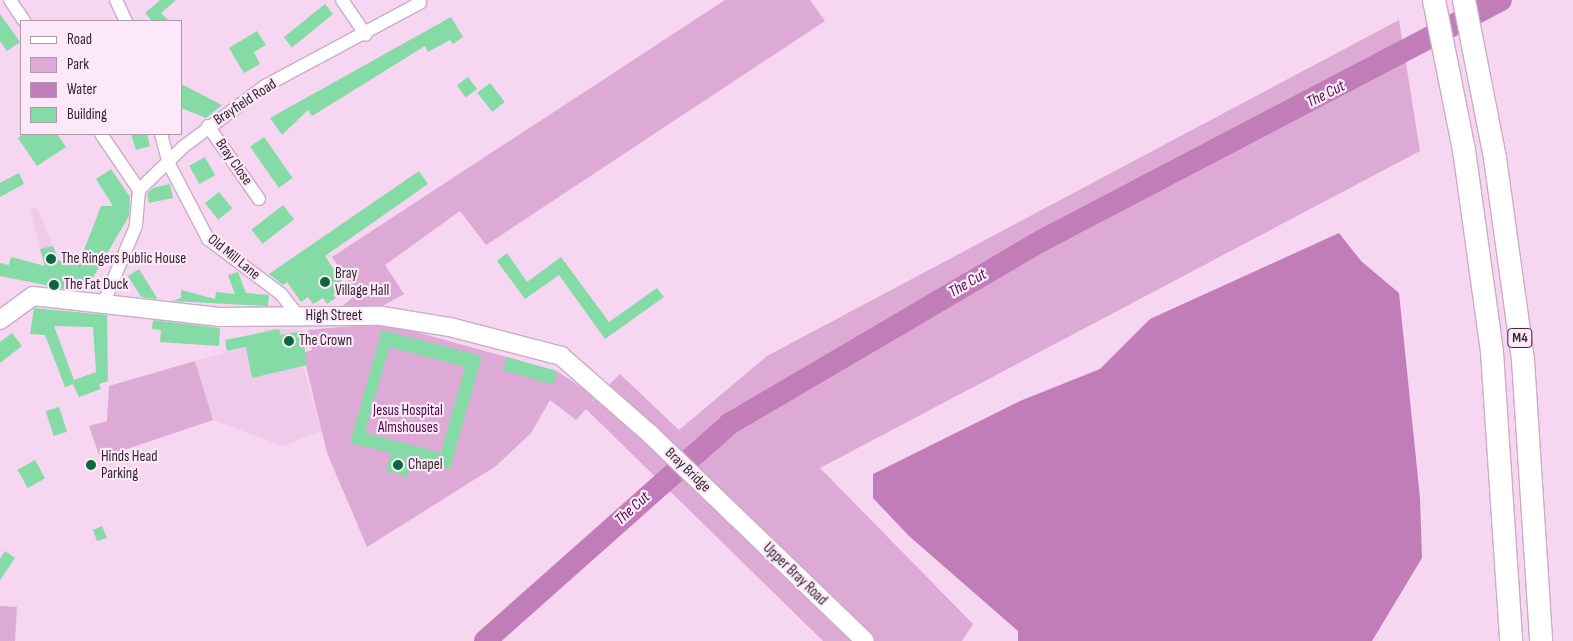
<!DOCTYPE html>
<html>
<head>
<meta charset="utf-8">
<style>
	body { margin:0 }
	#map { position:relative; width:1573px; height:641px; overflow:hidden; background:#f6d6f1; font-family:"Sofia Sans Condensed",sans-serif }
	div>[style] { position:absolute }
	.built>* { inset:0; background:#f0caea }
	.green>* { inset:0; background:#ddaad5 }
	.water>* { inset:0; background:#c07db7 }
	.river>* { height:22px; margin:-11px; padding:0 11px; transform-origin:11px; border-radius:11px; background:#c07db7 }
	.building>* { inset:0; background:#84dba6; transform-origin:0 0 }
	.roads { filter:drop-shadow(1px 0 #cbacc6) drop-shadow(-1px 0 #cbacc6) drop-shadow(0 1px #cbacc6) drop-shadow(0 -1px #cbacc6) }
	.street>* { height:12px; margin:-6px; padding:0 6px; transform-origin:6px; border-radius:6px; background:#fff }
	.secondary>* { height:18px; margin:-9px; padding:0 9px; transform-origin:9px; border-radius:9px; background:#fff }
	.highway>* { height:22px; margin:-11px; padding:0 11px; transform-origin:11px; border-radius:11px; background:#fff }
	.dots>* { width:14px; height:14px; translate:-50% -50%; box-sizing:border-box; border:2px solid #fce8f8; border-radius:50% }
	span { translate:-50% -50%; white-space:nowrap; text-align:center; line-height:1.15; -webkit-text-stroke:4.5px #fce8f8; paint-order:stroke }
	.shield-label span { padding:1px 4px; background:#fce8f8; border:1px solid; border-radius:4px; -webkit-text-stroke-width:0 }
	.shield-label { font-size:14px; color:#332731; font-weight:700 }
	.street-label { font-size:15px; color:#332731 }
	.poi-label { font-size:15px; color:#332731 }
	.left { translate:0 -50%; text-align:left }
	.park-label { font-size:15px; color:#480a44 }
	.water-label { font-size:16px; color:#4d1048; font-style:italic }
	.legend { position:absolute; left:20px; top:20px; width:162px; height:115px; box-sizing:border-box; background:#fce8f8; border:1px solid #ac9ba8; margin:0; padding:6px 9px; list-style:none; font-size:15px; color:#332731 }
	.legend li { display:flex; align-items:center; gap:10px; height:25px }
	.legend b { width:25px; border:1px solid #ac9ba8 }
</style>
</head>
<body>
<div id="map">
	<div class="built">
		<i style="clip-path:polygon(37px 207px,62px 269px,64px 294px,44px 291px,47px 276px,30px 209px)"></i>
		<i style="clip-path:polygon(264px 329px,299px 329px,302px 363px,322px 431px,283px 446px,213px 420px,195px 361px,263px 343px)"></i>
	</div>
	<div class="green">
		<i style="clip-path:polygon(725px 0,810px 0,825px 21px,486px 245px,460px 211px,385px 265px,404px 294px,382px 306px,340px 308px,357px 294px,332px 257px)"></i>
		<i style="clip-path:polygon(1399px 20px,1420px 151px,820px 468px,973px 624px,962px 641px,823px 641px,586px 409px,576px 420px,550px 400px,531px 433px,496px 466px,367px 547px,327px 453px,303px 353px,312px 350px,308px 330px,384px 323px,557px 371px,595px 397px,591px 403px,620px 374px,679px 430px,767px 356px)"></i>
		<i style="clip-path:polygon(195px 361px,213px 420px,100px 458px,89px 426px,107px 421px,109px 386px)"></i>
		<i style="clip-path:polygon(0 606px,17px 607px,15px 641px,0 641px)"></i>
	</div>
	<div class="water">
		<i style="clip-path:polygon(1339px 233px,1361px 261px,1399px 293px,1420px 498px,1422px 558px,1372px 641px,1018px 641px,1018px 631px,909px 536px,873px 498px,873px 474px,1020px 401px,1100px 369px,1150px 319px)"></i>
	</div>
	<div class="river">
		<i style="left:485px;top:641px;width:327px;rotate:-41.6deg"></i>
		<i style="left:729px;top:424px;width:362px;rotate:-30.4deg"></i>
		<i style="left:1041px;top:241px;width:519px;rotate:-27.65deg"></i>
	</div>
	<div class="building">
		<i style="clip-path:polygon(160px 0,176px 0,161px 13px,169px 21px,152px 21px,145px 13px)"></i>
		<i style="left:325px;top:4px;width:13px;height:53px;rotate:51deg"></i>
		<i style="clip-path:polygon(0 14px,20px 42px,7px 51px,0 41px)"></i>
		<i style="clip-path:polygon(451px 17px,463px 37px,453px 44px,450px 40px,428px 52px,425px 46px,312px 116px,308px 110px,282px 135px,270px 118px)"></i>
		<i style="clip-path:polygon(257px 31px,266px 45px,254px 52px,260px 64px,244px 73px,229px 48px)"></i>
		<i style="left:468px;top:77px;width:15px;height:14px;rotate:53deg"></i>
		<i style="left:490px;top:83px;width:24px;height:16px;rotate:52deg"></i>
		<i style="clip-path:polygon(181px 84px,222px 105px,206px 118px,181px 108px)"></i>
		<i style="clip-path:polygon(23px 134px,57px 134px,66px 147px,37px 166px,18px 138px)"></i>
		<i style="clip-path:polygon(131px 134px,147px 134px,150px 146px,136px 150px)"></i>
		<i style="left:264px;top:137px;width:50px;height:17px;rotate:55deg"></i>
		<i style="left:205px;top:157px;width:21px;height:18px;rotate:61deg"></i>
		<i style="clip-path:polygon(111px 169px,130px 197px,129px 216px,88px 286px,70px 290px,0 276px,0 263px,9px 265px,11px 257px,45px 266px,40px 249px,53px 246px,59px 261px,81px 258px,101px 206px,113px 206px,96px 179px)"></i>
		<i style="clip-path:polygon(419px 171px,428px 184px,325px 256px,345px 286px,333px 295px,336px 298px,327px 304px,323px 298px,313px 304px,308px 297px,301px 302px,287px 282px,283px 285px,269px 274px)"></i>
		<i style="clip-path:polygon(19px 173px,24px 184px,0 197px,0 183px)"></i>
		<i style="clip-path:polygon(170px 184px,173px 198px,149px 203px,147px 194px,153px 188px)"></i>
		<i style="left:219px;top:192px;width:21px;height:18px;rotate:51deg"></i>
		<i style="left:283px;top:205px;width:18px;height:40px;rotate:52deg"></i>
		<i style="clip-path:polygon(507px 253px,527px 282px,561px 257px,609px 322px,657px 288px,664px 297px,605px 339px,559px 275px,525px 299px,497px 261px)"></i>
		<i style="clip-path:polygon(139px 269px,157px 298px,155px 299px,141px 297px,128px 276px)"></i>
		<i style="clip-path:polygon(238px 272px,246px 293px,269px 295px,268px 306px,172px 301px,181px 298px,181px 290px,215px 299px,216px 292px,235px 294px,228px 275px)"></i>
		<i style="clip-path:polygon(evenodd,34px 308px,107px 315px,108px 381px,99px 384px,101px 389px,79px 397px,73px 384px,65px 387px,45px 335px,30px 334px,34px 308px,54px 326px,93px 327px,96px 372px,74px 380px,54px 326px)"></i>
		<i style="clip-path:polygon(153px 320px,220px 328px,219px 346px,160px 342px,161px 330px,152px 329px)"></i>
		<i style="clip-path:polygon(279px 329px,281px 335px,302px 331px,307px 365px,252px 378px,246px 347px,227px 351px,225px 340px)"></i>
		<i style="clip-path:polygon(evenodd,382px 330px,482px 356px,450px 469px,412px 459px,407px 477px,386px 471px,391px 453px,350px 443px,382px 330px,389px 347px,465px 367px,441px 453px,365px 433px,389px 347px)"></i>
		<i style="clip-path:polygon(12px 333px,22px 346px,0 363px,0 342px)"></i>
		<i style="left:507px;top:357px;width:52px;height:14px;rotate:16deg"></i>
		<i style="left:59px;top:407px;width:26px;height:14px;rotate:72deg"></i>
		<i style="left:35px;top:460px;width:21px;height:20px;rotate:61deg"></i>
		<i style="clip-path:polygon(102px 526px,107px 538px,97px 541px,93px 530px)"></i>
		<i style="clip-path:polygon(5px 551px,15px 558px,0 580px,0 559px)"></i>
	</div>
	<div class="roads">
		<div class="street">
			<i style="left:10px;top:0;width:25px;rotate:56deg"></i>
			<i style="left:116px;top:0;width:23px;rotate:65deg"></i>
			<i style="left:342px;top:0;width:42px;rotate:55.6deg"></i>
			<i style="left:208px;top:126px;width:89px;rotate:55.1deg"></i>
			<i style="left:101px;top:134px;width:68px;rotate:55.8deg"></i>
			<i style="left:139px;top:190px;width:36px;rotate:95deg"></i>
			<i style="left:136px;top:226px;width:85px;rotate:112.9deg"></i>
			<i style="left:161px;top:134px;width:31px;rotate:75deg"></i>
			<i style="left:169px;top:164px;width:85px;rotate:62.5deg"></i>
			<i style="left:208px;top:239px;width:91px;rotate:37deg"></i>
			<i style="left:281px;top:294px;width:28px;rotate:52deg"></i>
			<i style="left:139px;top:190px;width:62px;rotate:-44.3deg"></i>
			<i style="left:183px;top:147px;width:102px;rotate:-36.6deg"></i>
			<i style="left:265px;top:86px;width:176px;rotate:-28.2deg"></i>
		</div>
		<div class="secondary">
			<i style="left:0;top:320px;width:41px;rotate:-36deg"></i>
			<i style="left:33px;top:296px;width:187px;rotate:6.4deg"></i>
			<i style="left:219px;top:317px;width:163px;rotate:-0.4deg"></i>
			<i style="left:382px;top:316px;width:69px;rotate:9.2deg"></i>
			<i style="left:450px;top:327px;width:115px;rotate:14.6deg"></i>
			<i style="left:561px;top:356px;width:118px;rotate:41.2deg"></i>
			<i style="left:650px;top:434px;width:298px;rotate:43.9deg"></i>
		</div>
		<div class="highway">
			<i style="left:1434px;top:0;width:153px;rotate:78.7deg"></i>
			<i style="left:1464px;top:150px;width:204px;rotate:82.1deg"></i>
			<i style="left:1492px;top:352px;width:290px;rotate:86.2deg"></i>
			<i style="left:1464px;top:0;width:161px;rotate:78.9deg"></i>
			<i style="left:1495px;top:158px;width:204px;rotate:82.1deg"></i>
			<i style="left:1523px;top:360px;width:282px;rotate:86.3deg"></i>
		</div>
	</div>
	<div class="dots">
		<i style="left:51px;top:259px;background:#09683c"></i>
		<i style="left:325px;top:282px;background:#09683c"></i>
		<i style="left:54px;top:285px;background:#09683c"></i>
		<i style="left:289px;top:341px;background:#09683c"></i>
		<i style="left:91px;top:465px;background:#09683c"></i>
		<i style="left:398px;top:465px;background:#09683c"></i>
	</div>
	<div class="shield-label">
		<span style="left:1520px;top:338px">M4</span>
	</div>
	<div class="street-label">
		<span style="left:245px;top:102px;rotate:-33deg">Brayfield Road</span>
		<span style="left:234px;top:162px;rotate:55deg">Bray Close</span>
		<span style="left:234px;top:257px;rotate:39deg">Old Mill Lane</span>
		<span style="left:334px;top:316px">High Street</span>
		<span style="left:688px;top:470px;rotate:44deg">Bray Bridge</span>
		<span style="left:795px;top:574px;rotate:44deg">Upper Bray Road</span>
	</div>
	<div class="poi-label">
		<span class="left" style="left:61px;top:259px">The Ringers Public House</span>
		<span class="left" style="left:335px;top:282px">Bray<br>Village Hall</span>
		<span class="left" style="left:64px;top:285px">The Fat Duck</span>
		<span class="left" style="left:299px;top:341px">The Crown</span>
		<span class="left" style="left:101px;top:465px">Hinds Head<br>Parking</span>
		<span class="left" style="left:408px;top:465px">Chapel</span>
	</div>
	<div class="park-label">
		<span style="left:408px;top:419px">Jesus Hospital<br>Almshouses</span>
	</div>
	<div class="water-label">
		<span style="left:1326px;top:95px;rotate:-27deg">The Cut</span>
		<span style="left:968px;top:284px;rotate:-30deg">The Cut</span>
		<span style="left:633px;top:509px;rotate:-42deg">The Cut</span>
	</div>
	<ul class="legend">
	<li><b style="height:6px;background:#fff"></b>Road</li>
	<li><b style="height:14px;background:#ddaad5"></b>Park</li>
	<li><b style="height:14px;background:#c07db7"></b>Water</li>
	<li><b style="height:14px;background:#84dba6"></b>Building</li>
	</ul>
</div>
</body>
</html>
